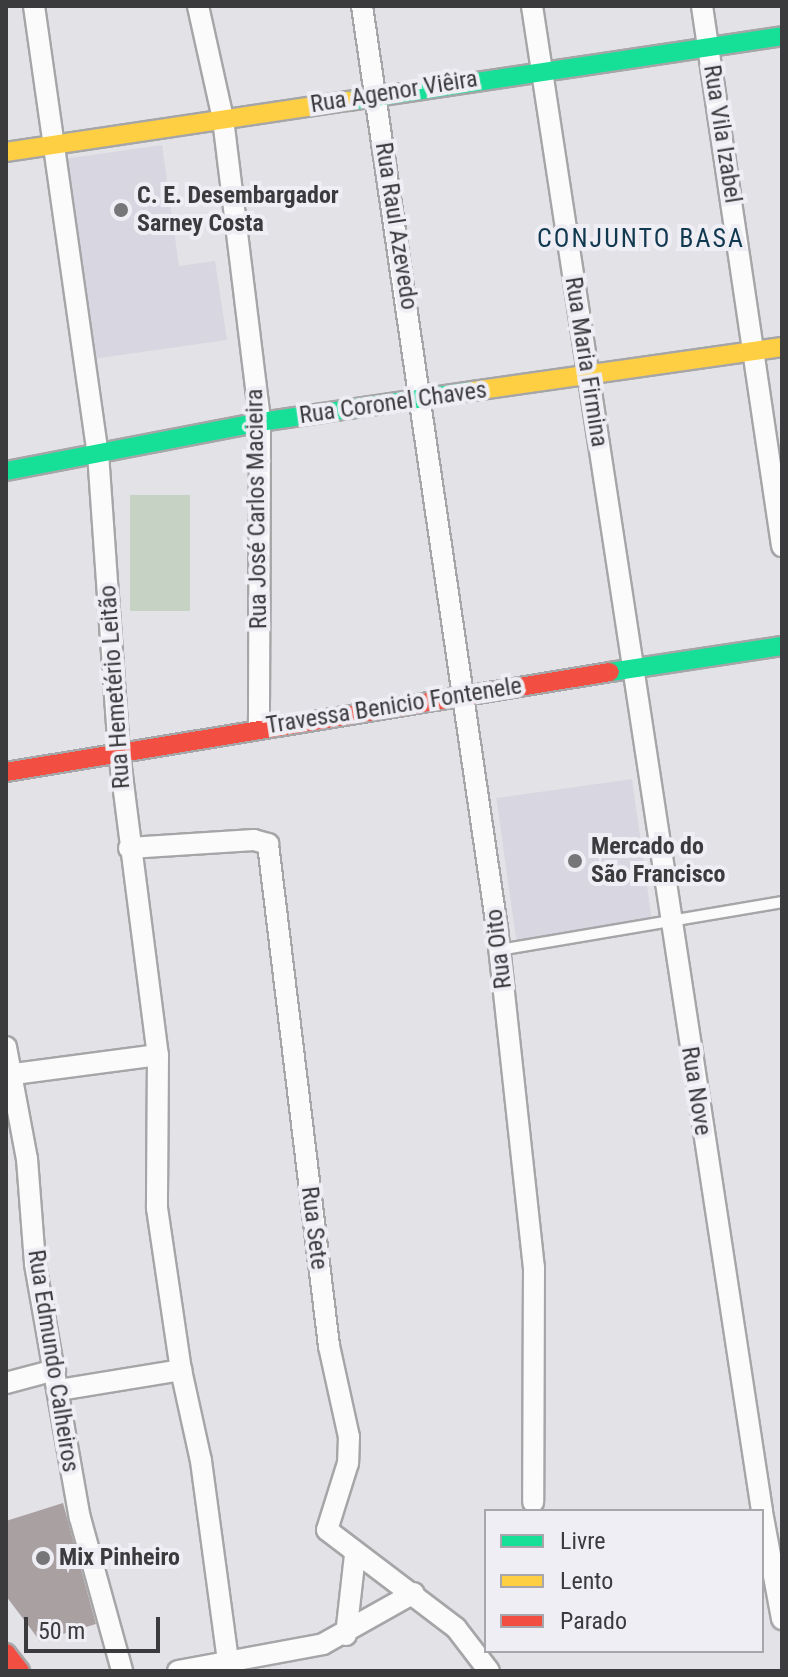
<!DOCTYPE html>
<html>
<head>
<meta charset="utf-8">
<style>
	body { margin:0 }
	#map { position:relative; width:788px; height:1677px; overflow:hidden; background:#e3e2e6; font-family:"Roboto Condensed",sans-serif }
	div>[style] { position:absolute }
	.built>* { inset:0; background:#d8d6e0; transform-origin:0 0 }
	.green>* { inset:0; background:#c6d2c3; transform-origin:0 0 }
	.building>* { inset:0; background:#a9a0a1 }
	.roads { filter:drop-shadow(2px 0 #a6a6a8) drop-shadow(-2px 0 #a6a6a8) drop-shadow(0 2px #a6a6a8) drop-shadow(0 -2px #a6a6a8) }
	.lane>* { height:10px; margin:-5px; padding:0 5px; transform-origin:5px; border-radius:5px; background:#fbfbfb }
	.street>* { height:20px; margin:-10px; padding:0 10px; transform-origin:10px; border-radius:10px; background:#fbfbfb }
	.fast>* { height:18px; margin:-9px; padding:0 9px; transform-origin:9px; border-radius:9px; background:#16e098 }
	.slow>* { height:18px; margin:-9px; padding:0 9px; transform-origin:9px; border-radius:9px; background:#ffcf43 }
	.jam>* { height:18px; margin:-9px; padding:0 9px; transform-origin:9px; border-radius:9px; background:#f24e42 }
	.dots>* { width:22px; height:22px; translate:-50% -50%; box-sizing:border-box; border:4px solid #efeef5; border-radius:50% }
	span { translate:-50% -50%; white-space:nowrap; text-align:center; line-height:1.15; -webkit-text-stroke:8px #efeef5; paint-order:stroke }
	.street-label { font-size:24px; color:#3b3a3d }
	.poi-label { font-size:24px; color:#3b3a3d; font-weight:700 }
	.left { translate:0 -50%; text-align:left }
	.neighbourhood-label { font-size:26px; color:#103950; letter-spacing:2px }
	.frame { position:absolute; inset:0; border:8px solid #3b3a3d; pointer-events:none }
	.legend { position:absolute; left:484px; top:1509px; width:280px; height:144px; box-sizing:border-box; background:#efeef5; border:2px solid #a7a6ab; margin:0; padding:10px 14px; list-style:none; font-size:24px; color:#3b3a3d }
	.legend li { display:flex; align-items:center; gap:16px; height:40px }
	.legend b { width:40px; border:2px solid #a7a6ab }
	.scale { position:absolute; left:24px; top:1617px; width:136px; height:36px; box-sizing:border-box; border:4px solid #3b3a3d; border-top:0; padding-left:10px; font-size:24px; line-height:28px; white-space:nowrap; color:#3b3a3d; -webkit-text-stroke:6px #efeef5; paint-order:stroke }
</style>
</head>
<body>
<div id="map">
	<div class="built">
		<i style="clip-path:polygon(162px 145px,179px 266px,215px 261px,227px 340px,92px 359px,64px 159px)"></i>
		<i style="left:632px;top:779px;width:147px;height:137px;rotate:82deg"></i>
	</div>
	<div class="green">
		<i style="left:190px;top:495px;width:116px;height:60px;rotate:90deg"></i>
	</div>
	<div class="building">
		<i style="clip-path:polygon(63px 1503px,96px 1624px,40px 1641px,6px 1596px,6px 1521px)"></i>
	</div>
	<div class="roads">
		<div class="lane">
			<i style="left:499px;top:950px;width:287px;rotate:-9.6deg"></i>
		</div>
		<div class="street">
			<i style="left:34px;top:6px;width:452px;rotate:81.9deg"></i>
			<i style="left:98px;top:453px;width:300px;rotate:86deg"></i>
			<i style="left:119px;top:752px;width:305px;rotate:82.7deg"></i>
			<i style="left:158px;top:1055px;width:153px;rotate:90.4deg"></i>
			<i style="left:157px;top:1208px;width:164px;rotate:81.6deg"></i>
			<i style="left:181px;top:1370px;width:93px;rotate:77.6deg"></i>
			<i style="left:201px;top:1461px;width:202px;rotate:82.3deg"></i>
			<i style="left:198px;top:6px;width:116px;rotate:77.5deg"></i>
			<i style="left:223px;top:119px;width:305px;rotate:83deg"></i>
			<i style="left:260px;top:422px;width:306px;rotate:90.2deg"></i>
			<i style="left:362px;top:6px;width:932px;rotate:81.67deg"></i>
			<i style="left:497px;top:928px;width:341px;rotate:83.8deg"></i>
			<i style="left:534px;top:1267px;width:235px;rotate:90.2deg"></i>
			<i style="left:532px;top:6px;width:1522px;rotate:81.31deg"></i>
			<i style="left:702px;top:6px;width:546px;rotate:81.57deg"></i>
			<i style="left:129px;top:848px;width:125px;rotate:-3.7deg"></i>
			<i style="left:254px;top:840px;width:15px;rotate:16deg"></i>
			<i style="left:268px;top:844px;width:506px;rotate:83.07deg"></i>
			<i style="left:329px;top:1346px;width:93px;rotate:77.6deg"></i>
			<i style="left:349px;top:1437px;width:26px;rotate:92deg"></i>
			<i style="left:348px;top:1463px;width:70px;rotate:107.4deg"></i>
			<i style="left:327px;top:1530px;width:162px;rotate:37.2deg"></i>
			<i style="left:456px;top:1628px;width:54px;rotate:52.5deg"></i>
			<i style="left:6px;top:1047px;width:114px;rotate:79.4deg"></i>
			<i style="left:27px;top:1159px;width:105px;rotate:85.6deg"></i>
			<i style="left:35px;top:1264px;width:258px;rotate:80deg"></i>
			<i style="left:80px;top:1518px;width:159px;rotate:74.6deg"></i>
			<i style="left:6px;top:1075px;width:153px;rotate:-7.5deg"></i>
			<i style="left:6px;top:1383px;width:51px;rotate:-14.9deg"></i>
			<i style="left:59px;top:1390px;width:124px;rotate:-9.3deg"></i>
			<i style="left:762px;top:1512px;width:109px;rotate:79.4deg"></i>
			<i style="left:346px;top:1635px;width:81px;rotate:-83.6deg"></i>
			<i style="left:178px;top:1671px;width:147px;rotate:-10.5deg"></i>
			<i style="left:323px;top:1644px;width:104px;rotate:-29.3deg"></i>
		</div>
		<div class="fast">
			<i style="left:349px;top:101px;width:438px;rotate:-8.5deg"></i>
			<i style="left:6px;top:471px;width:259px;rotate:-10.9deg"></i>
			<i style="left:260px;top:422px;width:215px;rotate:-8.3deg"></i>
			<i style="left:610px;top:672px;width:174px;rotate:-8.6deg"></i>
		</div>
		<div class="slow">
			<i style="left:6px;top:152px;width:347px;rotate:-8.5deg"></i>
			<i style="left:473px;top:391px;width:312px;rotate:-8.1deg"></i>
		</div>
		<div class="jam">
			<i style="left:6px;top:772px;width:612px;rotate:-9.4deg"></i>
			<i style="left:6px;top:1653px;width:23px;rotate:52deg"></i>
		</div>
	</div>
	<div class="dots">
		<i style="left:121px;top:210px;background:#767578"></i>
		<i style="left:575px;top:861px;background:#767578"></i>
		<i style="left:43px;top:1558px;background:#767578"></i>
	</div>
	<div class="street-label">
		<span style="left:394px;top:92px;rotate:-9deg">Rua Agenor Viêira</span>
		<span style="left:722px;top:134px;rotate:81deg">Rua Vila Izabel</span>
		<span style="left:396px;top:226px;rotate:81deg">Rua Raul Azevedo</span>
		<span style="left:586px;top:362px;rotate:81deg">Rua Maria Firmina</span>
		<span style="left:393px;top:403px;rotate:-8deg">Rua Coronel Chaves</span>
		<span style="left:257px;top:509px;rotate:-91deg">Rua José Carlos Macieira</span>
		<span style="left:115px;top:687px;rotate:-94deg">Rua Hemetério Leitão</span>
		<span style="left:394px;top:706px;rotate:-9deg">Travessa Benicio Fontenele</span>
		<span style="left:499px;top:949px;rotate:-97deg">Rua Oito</span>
		<span style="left:696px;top:1091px;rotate:81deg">Rua Nove</span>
		<span style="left:314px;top:1228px;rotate:83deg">Rua Sete</span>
		<span style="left:53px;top:1361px;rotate:81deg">Rua Edmundo Calheiros</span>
	</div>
	<div class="poi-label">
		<span class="left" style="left:137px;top:210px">C. E. Desembargador<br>Sarney Costa</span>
		<span class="left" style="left:591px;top:861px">Mercado do<br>São Francisco</span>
		<span class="left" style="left:59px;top:1558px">Mix Pinheiro</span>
	</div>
	<div class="neighbourhood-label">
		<span style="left:641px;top:239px">CONJUNTO BASA</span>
	</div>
	<div class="frame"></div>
	<ul class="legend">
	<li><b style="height:10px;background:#16e098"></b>Livre</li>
	<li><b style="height:10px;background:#ffcf43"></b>Lento</li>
	<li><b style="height:10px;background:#f24e42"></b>Parado</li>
	</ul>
	<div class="scale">50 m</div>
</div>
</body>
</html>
